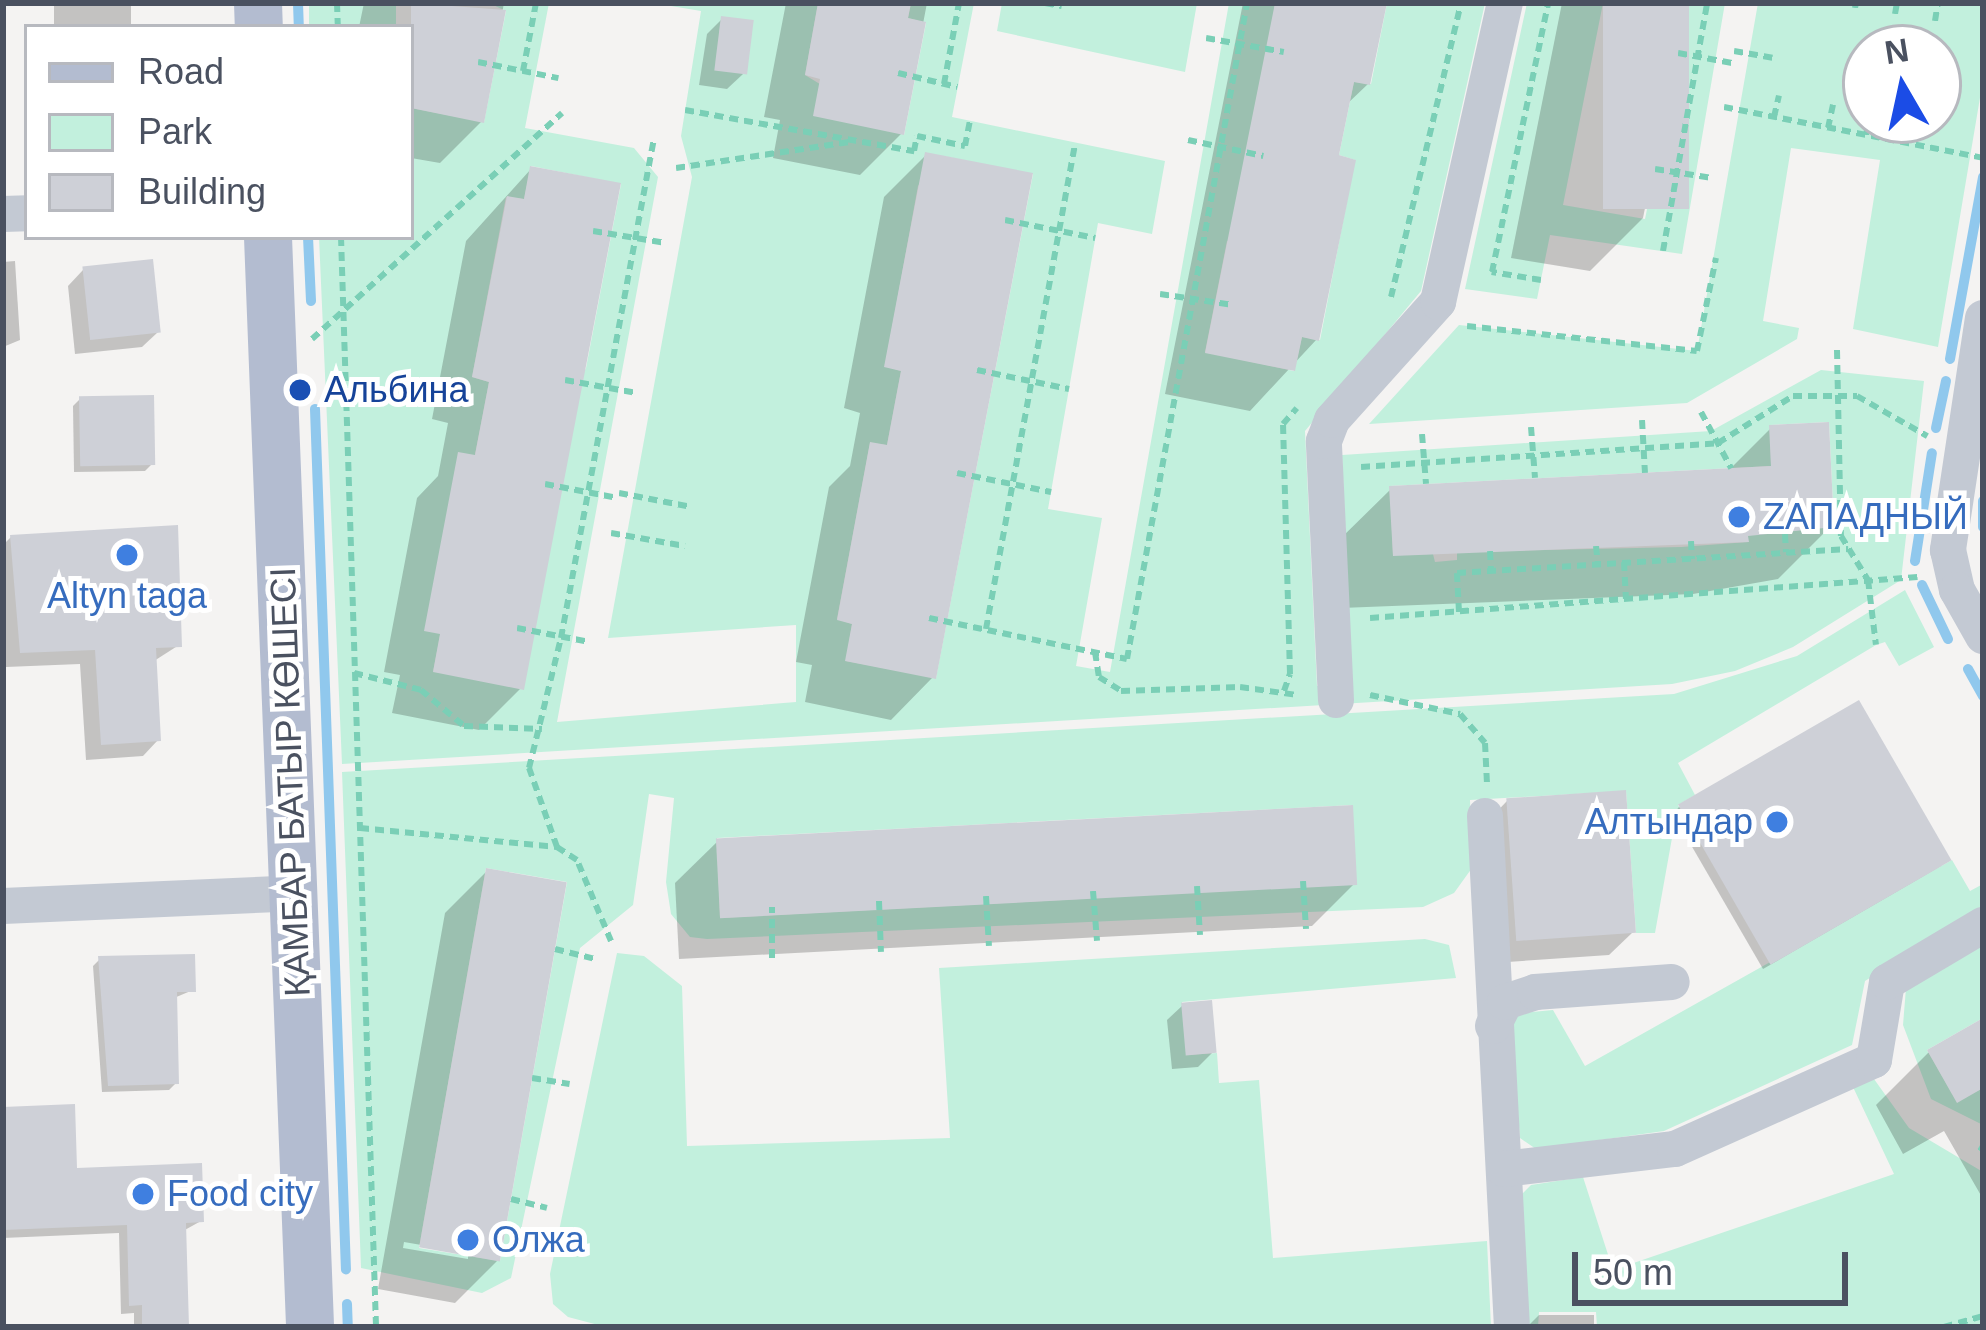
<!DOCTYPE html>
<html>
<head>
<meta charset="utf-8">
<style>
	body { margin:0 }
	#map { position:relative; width:1986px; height:1330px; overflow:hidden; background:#f4f3f2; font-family:Arial,sans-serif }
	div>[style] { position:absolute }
	.green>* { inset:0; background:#c2f0dd; transform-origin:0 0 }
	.shadow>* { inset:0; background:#0003; transform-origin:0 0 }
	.stream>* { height:10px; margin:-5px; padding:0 5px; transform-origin:5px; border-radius:5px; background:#90c8ed }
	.building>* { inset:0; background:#ced0d7; transform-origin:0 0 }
	.path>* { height:6px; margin-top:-3px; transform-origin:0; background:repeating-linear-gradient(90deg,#7acfb6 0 9px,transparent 0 15px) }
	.minor>* { height:36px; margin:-18px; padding:0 18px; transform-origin:18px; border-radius:18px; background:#c3c9d3 }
	.major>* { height:48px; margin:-24px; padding:0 24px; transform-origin:24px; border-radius:24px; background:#b3bcd0 }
	.dots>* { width:33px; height:33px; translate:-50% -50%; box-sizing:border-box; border:6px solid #fff; border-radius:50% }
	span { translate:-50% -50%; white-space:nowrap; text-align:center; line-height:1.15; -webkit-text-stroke:10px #fff; paint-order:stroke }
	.transit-label { font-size:36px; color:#164399 }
	.left { translate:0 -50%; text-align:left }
	.shop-label { font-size:36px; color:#366cbe }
	.right { translate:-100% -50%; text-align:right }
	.street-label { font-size:36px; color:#4a5160 }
	.frame { position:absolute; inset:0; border:6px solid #4a5160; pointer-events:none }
	.legend { position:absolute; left:24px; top:24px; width:390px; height:216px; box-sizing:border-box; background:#fff; border:3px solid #b7b9bf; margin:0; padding:15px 21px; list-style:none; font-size:36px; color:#4a5160 }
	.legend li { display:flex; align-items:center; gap:24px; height:60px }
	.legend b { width:60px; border:3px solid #b7b9bf }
	.north { position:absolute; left:1842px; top:24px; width:120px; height:120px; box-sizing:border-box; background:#fff; border:3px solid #b7b9bf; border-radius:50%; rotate:351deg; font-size:33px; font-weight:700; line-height:48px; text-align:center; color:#4a5160 }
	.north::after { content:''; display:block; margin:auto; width:42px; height:54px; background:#1b4ce6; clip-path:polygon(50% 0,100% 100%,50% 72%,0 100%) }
	.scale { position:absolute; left:1572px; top:1252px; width:276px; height:54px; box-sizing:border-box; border:6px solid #4a5160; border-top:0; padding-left:15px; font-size:36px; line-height:42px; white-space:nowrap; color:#4a5160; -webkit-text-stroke:9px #fff; paint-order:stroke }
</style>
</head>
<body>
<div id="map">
	<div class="green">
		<i style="left:309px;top:3px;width:87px;height:24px"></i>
		<i style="clip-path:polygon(evenodd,489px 3px,549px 3px,525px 128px,634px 148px,658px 177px,557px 722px,796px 702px,796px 625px,608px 638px,692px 177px,681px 136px,701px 11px,653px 3px,818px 3px,805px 75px,904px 135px,926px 23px,908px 18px,911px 3px,974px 3px,952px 117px,1165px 161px,1152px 234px,1098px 223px,1048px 509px,1102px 518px,1076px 666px,1110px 672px,1229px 3px,1275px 3px,1245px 244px,1227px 241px,1205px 352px,1294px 371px,1302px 337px,1320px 340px,1355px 160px,1339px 155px,1354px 82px,1371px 84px,1387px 3px,1485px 3px,1421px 291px,1305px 431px,1317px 686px,1352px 685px,1342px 455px,1711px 431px,1821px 370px,1924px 381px,1901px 580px,1793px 647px,1735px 671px,1672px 684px,342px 764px,319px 237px,411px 237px,411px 108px,484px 122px,506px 11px,489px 3px,943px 156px,1033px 174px,936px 678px,846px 661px,852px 624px,837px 619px,870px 443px,887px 445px,901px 371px,885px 366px,918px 186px,943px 156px,489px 3px,531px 166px,621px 184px,586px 368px,433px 672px,489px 382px,472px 377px,506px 197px,524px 199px,531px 166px,489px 3px,1829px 422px,1834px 527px,1748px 531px,1748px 542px,1681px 547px,1457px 552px,1457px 560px,1435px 562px,1433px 554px,1393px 555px,1390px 486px,1771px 466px,1770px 425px,1829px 422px)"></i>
		<i style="clip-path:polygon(1002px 3px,1197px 3px,1185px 72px,997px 31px)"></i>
		<i style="clip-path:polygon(1527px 3px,1603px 3px,1563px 205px,1645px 219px,1689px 3px,1725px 3px,1682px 254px,1550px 235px,1537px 299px,1465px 289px)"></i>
		<i style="clip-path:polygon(evenodd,1758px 3px,1983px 3px,1983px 80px,1938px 347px,1853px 329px,1880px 160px,1791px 148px,1763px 321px,1799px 328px,1797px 339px,1687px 403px,1369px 424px,1459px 325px,1697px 351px,1758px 3px,1866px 48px,1938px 48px,1938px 120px,1866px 120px,1866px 48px)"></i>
		<i style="clip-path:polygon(evenodd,1905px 590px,1934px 647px,1899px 666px,1885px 642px,1876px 645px,1678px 763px,1695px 795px,1678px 805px,1689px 825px,1672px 838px,1655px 933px,1636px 933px,1626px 791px,1470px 800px,1472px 868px,1454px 893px,1423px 907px,707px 939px,690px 937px,671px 914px,666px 882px,674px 798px,649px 794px,633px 905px,580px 948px,511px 1278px,482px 1293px,361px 1268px,342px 772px,1674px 694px,1797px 656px,1905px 590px,1353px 805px,1081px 899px,720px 918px,717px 838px,1353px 805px,1905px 590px,486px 868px,567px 882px,500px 1261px,419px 1248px,486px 868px)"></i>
		<i style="clip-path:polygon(1952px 860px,1970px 891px,1983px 884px,1983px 907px,1865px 981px,1852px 1045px,1664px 1131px,1536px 1149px,1520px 1138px,1511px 1025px,1520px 1013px,1553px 1010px,1585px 1066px)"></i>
		<i style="clip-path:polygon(1425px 939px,1449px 945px,1456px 978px,1182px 1002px,1187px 1055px,1217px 1053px,1219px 1083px,1259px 1080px,1273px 1258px,1487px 1241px,1491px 1327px,606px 1327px,568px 1317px,553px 1304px,550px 1274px,617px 953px,644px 956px,682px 986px,687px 1146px,950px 1138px,939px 968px)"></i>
		<i style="clip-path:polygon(1983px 943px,1983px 1018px,1927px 1050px,1957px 1102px,1983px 1088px,1983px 1125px,1931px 1099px,1903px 1025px,1906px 988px)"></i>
		<i style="clip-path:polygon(1874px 1079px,1909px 1128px,1983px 1172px,1983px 1327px,1597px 1327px,1596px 1312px,1539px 1312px,1538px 1327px,1527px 1327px,1521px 1195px,1531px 1185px,1583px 1177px,1613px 1270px,1894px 1174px,1853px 1087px)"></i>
	</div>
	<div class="shadow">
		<i style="left:54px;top:3px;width:77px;height:24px"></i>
		<i style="clip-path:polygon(364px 3px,504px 3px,482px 121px,440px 163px,411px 158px,411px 27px,359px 27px)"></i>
		<i style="clip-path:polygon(786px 3px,927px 3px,902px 133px,860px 175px,773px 158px,780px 120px,764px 117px)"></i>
		<i style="clip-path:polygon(1243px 3px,1384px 3px,1368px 84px,1346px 105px,1335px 158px,1317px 339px,1250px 411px,1165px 394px)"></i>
		<i style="clip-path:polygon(1562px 3px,1686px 3px,1643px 218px,1590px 271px,1511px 258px)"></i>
		<i style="clip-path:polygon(722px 19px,743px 74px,727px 89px,699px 85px,707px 34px)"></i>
		<i style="clip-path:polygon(926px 155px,933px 677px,891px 720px,805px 702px,812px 665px,796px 662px,829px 487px,850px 466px,860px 413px,844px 408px,884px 197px)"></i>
		<i style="clip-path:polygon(531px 169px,521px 688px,479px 730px,392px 713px,400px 675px,384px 672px,417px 498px,438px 476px,448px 423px,432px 419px,466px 241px)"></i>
		<i style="clip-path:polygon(15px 261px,20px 340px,3px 347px,3px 262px)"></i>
		<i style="clip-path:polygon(83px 270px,158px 332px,142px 347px,75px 354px,68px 286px)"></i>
		<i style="clip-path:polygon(80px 399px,152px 464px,145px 471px,74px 472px,73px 406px)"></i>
		<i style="clip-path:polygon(1771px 428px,1831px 526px,1778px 579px,1693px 594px,1341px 608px,1337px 542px,1391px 489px,1727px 472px)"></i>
		<i style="clip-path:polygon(11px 537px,179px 645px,154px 661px,158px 740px,143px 756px,86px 760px,80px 664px,6px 667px,3px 545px)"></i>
		<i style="clip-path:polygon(1507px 801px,1633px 932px,1609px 955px,1493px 963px,1484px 825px)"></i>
		<i style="clip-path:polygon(1679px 807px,1941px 866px,1763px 969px,1673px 814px)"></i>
		<i style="clip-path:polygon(718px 841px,1354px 884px,1312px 926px,679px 959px,675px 883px)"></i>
		<i style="clip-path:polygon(evenodd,487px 871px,497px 1261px,455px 1303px,378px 1289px,445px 913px,487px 871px,404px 1242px,468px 1253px,468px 1259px,403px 1248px,404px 1242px)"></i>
		<i style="clip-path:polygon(100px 959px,193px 990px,174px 998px,176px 1083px,169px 1090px,102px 1092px,93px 966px)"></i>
		<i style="clip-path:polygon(1183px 1005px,1214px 1051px,1198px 1067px,1172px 1069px,1167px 1020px)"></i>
		<i style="clip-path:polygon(1983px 1021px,1983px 1199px,1944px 1131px,1903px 1154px,1876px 1105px,1929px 1052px)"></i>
		<i style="clip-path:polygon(3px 1110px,75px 1171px,201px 1221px,183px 1231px,188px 1327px,134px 1327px,134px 1313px,121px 1314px,119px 1233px,3px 1238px)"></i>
		<i style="clip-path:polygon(1539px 1315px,1594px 1315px,1594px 1327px,1527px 1327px)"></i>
	</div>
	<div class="stream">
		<i style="left:298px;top:3px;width:24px;rotate:88deg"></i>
		<i style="left:308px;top:237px;width:64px;rotate:87.3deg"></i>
		<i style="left:1950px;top:359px;width:185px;rotate:-79.7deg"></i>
		<i style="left:315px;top:409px;width:861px;rotate:87.94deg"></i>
		<i style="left:1936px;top:428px;width:48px;rotate:-78deg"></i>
		<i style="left:1983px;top:501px;width:26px;rotate:90deg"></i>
		<i style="left:1915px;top:561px;width:109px;rotate:-81.1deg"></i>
		<i style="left:1922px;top:585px;width:60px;rotate:64.3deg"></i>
		<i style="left:1968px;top:669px;width:31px;rotate:61deg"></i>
		<i style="left:347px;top:1304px;width:23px;rotate:88deg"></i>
	</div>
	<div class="building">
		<i style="clip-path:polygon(411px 3px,506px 10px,484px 123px,411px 108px)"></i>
		<i style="clip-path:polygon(818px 3px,911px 3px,908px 18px,926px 22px,904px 135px,813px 116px,820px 79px,805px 75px)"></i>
		<i style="clip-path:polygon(1275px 3px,1387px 3px,1370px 85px,1354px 82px,1339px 155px,1356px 160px,1319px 341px,1302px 337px,1295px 371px,1205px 353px)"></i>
		<i style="left:1603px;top:3px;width:86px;height:206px"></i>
		<i style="left:721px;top:16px;width:33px;height:55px;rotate:7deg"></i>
		<i style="clip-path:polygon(925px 152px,1033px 173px,936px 679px,845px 661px,852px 624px,837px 620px,870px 442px,887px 445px,901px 371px,884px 367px)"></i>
		<i style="clip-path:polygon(530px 166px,621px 183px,524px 690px,433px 672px,440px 634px,424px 631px,458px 452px,475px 455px,489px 382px,472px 377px,507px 196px,524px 199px)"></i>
		<i style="left:153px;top:259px;width:74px;height:71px;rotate:84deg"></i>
		<i style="left:154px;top:395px;width:70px;height:75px;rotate:89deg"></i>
		<i style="clip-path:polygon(1829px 422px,1834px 527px,1748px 536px,1749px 542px,1393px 556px,1389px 486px,1771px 466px,1769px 425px)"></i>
		<i style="clip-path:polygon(178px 525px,182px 647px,156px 648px,161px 741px,101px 745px,95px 650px,20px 653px,10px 535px)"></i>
		<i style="left:1859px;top:700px;width:185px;height:209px;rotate:60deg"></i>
		<i style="left:1626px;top:790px;width:143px;height:120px;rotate:86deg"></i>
		<i style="left:1353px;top:805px;width:80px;height:638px;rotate:87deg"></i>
		<i style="left:486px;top:868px;width:82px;height:385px;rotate:10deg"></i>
		<i style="clip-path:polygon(195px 954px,196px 992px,177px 992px,179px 1084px,108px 1086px,98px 956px)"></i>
		<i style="left:1212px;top:1000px;width:53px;height:31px;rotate:85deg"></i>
		<i style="clip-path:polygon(1983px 1018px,1983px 1088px,1957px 1103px,1927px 1050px)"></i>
		<i style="clip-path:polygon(75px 1104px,77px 1168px,202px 1163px,204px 1222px,186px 1223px,189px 1327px,142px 1327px,142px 1305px,129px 1306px,127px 1225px,3px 1230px,3px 1107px)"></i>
	</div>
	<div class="path">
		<i style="left:337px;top:3px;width:24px;rotate:88deg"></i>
		<i style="left:1045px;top:3px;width:17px;rotate:10deg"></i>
		<i style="left:1855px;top:8px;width:5px;rotate:-79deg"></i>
		<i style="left:1895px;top:14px;width:11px;rotate:-80deg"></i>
		<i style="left:1935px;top:21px;width:18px;rotate:-81deg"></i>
		<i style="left:1206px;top:38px;width:79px;rotate:10.2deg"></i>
		<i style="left:1734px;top:51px;width:39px;rotate:10deg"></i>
		<i style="left:1678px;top:53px;width:55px;rotate:10.5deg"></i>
		<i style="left:478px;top:62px;width:82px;rotate:11.3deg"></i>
		<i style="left:523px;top:71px;width:69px;rotate:-79.2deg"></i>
		<i style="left:898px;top:73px;width:61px;rotate:13.3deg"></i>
		<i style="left:944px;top:84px;width:82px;rotate:-79.5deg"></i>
		<i style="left:1724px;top:107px;width:264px;rotate:11.1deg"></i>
		<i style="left:685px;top:110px;width:233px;rotate:10.2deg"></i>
		<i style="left:914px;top:151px;width:15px;rotate:-79deg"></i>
		<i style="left:917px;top:136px;width:49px;rotate:11.8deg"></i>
		<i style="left:965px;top:146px;width:25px;rotate:-79deg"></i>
		<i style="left:1774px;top:117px;width:22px;rotate:-77deg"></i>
		<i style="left:1828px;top:128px;width:24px;rotate:-78deg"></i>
		<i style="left:1866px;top:135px;width:15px;rotate:-79deg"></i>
		<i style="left:1188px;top:140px;width:77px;rotate:12deg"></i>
		<i style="left:1907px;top:143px;width:23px;rotate:-80deg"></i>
		<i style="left:676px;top:168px;width:177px;rotate:-8.5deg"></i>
		<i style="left:1655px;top:169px;width:58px;rotate:9deg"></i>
		<i style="left:1005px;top:220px;width:92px;rotate:11.3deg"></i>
		<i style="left:593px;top:231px;width:74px;rotate:9.3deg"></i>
		<i style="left:341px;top:237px;width:1091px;rotate:88.16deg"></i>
		<i style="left:1663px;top:251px;width:252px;rotate:-79.9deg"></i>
		<i style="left:1541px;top:280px;width:50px;rotate:-170.7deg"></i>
		<i style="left:1492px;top:272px;width:275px;rotate:-78.2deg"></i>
		<i style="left:1160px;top:294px;width:74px;rotate:8.6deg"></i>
		<i style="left:1391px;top:297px;width:302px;rotate:-76.6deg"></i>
		<i style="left:1467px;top:326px;width:231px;rotate:6.2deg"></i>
		<i style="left:1697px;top:351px;width:95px;rotate:-78.5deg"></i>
		<i style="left:312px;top:339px;width:337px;rotate:-42.1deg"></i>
		<i style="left:1837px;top:350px;width:186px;rotate:88.8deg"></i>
		<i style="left:1841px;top:536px;width:52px;rotate:58.5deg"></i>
		<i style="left:1868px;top:580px;width:65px;rotate:83deg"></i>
		<i style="left:977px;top:370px;width:94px;rotate:11.7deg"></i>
		<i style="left:565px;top:380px;width:73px;rotate:10.2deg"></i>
		<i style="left:1701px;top:412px;width:64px;rotate:61.8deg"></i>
		<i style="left:1642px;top:420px;width:53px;rotate:86.8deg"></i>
		<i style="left:1531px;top:427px;width:51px;rotate:85.5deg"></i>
		<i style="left:1422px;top:434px;width:50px;rotate:85.4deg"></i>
		<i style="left:1361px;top:467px;width:358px;rotate:-3.8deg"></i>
		<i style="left:1718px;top:443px;width:89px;rotate:-32.1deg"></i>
		<i style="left:1793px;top:396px;width:64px"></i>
		<i style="left:1857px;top:396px;width:81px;rotate:29.7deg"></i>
		<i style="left:957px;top:473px;width:96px;rotate:11.4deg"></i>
		<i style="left:545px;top:484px;width:74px;rotate:10.9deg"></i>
		<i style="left:619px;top:493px;width:74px;rotate:10.9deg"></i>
		<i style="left:611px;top:533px;width:75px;rotate:10deg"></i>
		<i style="left:1785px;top:534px;width:18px;rotate:87deg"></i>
		<i style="left:1691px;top:541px;width:18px;rotate:87deg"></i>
		<i style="left:1596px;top:546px;width:18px;rotate:84deg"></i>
		<i style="left:1490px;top:551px;width:20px;rotate:87deg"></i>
		<i style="left:1624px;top:562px;width:37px;rotate:87deg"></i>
		<i style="left:1459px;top:612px;width:39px;rotate:-93deg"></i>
		<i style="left:1457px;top:573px;width:392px;rotate:-3.5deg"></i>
		<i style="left:929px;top:618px;width:202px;rotate:11.7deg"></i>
		<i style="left:1127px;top:659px;width:667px;rotate:-79.63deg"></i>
		<i style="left:1370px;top:618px;width:549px;rotate:-4.29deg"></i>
		<i style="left:517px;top:628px;width:74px;rotate:10.9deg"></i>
		<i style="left:986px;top:629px;width:494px;rotate:-79.6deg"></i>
		<i style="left:1095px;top:652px;width:25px;rotate:81deg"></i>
		<i style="left:1099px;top:677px;width:26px;rotate:32deg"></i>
		<i style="left:1121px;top:691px;width:119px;rotate:-1.9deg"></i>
		<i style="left:1240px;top:687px;width:59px;rotate:7.9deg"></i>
		<i style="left:354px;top:673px;width:69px;rotate:14.2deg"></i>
		<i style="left:421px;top:690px;width:56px;rotate:39.9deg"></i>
		<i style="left:464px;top:726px;width:78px;rotate:2.2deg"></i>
		<i style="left:1284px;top:691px;width:18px;rotate:-71deg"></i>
		<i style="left:1290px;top:674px;width:250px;rotate:-91.6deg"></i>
		<i style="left:1283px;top:424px;width:21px;rotate:-49deg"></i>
		<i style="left:1370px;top:695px;width:92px;rotate:11.9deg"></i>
		<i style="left:1460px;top:714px;width:38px;rotate:49deg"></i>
		<i style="left:1485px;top:743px;width:41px;rotate:87.2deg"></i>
		<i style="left:360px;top:828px;width:198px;rotate:5.5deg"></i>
		<i style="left:1303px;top:881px;width:48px;rotate:86.4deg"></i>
		<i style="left:1197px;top:886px;width:49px;rotate:86.5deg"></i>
		<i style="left:1093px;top:891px;width:50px;rotate:85.4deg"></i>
		<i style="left:986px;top:896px;width:50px;rotate:86.6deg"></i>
		<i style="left:879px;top:901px;width:51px;rotate:87.8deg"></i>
		<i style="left:611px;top:941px;width:88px;rotate:-112.8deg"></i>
		<i style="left:577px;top:860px;width:24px;rotate:-147deg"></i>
		<i style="left:557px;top:847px;width:84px;rotate:-109.5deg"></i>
		<i style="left:529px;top:768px;width:134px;rotate:-76.2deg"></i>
		<i style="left:561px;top:638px;width:509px;rotate:-79.46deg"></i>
		<i style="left:555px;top:949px;width:41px;rotate:14deg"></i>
		<i style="left:772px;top:958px;width:51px;rotate:-90deg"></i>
		<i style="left:532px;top:1078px;width:38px;rotate:9deg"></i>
		<i style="left:1980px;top:1151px;width:6px;rotate:-59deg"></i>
		<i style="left:511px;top:1199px;width:37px;rotate:14deg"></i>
		<i style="left:1944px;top:1327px;width:41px;rotate:-15.8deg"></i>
	</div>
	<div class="minor">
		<i style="left:3px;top:214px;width:24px;rotate:-2deg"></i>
		<i style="left:1983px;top:318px;width:235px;rotate:98.6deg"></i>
		<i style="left:1948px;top:550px;width:41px;rotate:77.3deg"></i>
		<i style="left:1957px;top:590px;width:53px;rotate:60.5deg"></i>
		<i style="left:1336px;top:700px;width:259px;rotate:-92.7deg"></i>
		<i style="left:1324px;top:441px;width:22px;rotate:-69deg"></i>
		<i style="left:1332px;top:420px;width:159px;rotate:-48.1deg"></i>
		<i style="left:1438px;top:302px;width:306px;rotate:-77.4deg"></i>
		<i style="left:1485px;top:816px;width:512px;rotate:86.98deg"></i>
		<i style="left:3px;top:906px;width:293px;rotate:-2.5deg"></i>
		<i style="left:1493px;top:1026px;width:27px;rotate:-63deg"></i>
		<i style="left:1505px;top:1002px;width:32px;rotate:-18deg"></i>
		<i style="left:1535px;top:992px;width:137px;rotate:-4.2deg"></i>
		<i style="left:1504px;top:1169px;width:172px;rotate:-6.7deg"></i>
		<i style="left:1675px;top:1149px;width:218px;rotate:-24.1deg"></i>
		<i style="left:1874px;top:1060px;width:79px;rotate:-80.5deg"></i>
		<i style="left:1887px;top:982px;width:112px;rotate:-30.7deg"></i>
	</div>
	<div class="major">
		<i style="left:258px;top:3px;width:24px;rotate:88deg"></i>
		<i style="left:268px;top:237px;width:1091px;rotate:87.79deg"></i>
	</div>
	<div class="dots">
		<i style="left:300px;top:390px;background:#1a4fb4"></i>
		<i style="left:1739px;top:517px;background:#3f7fe0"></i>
		<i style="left:127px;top:555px;background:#3f7fe0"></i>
		<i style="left:1777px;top:822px;background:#3f7fe0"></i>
		<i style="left:143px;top:1194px;background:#3f7fe0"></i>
		<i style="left:468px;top:1240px;background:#3f7fe0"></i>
	</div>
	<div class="transit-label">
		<span class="left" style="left:324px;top:390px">Альбина</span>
	</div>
	<div class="shop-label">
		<span class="left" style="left:1763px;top:517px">ZАПАДНЫЙ</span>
		<span style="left:127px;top:596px">Altyn taga</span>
		<span class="right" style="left:1753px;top:822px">Алтындар</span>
		<span class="left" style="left:167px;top:1194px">Food city</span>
		<span class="left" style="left:492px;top:1240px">Олжа</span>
	</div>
	<div class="street-label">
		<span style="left:290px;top:782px;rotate:-92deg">ҚАМБАР БАТЫР КӨШЕСІ</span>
	</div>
	<div class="frame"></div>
	<ul class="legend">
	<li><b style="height:15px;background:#b3bcd0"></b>Road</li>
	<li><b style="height:33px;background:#c2f0dd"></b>Park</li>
	<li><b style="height:33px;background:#ced0d7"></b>Building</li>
	</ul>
	<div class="north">N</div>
	<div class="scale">50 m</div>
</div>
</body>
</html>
